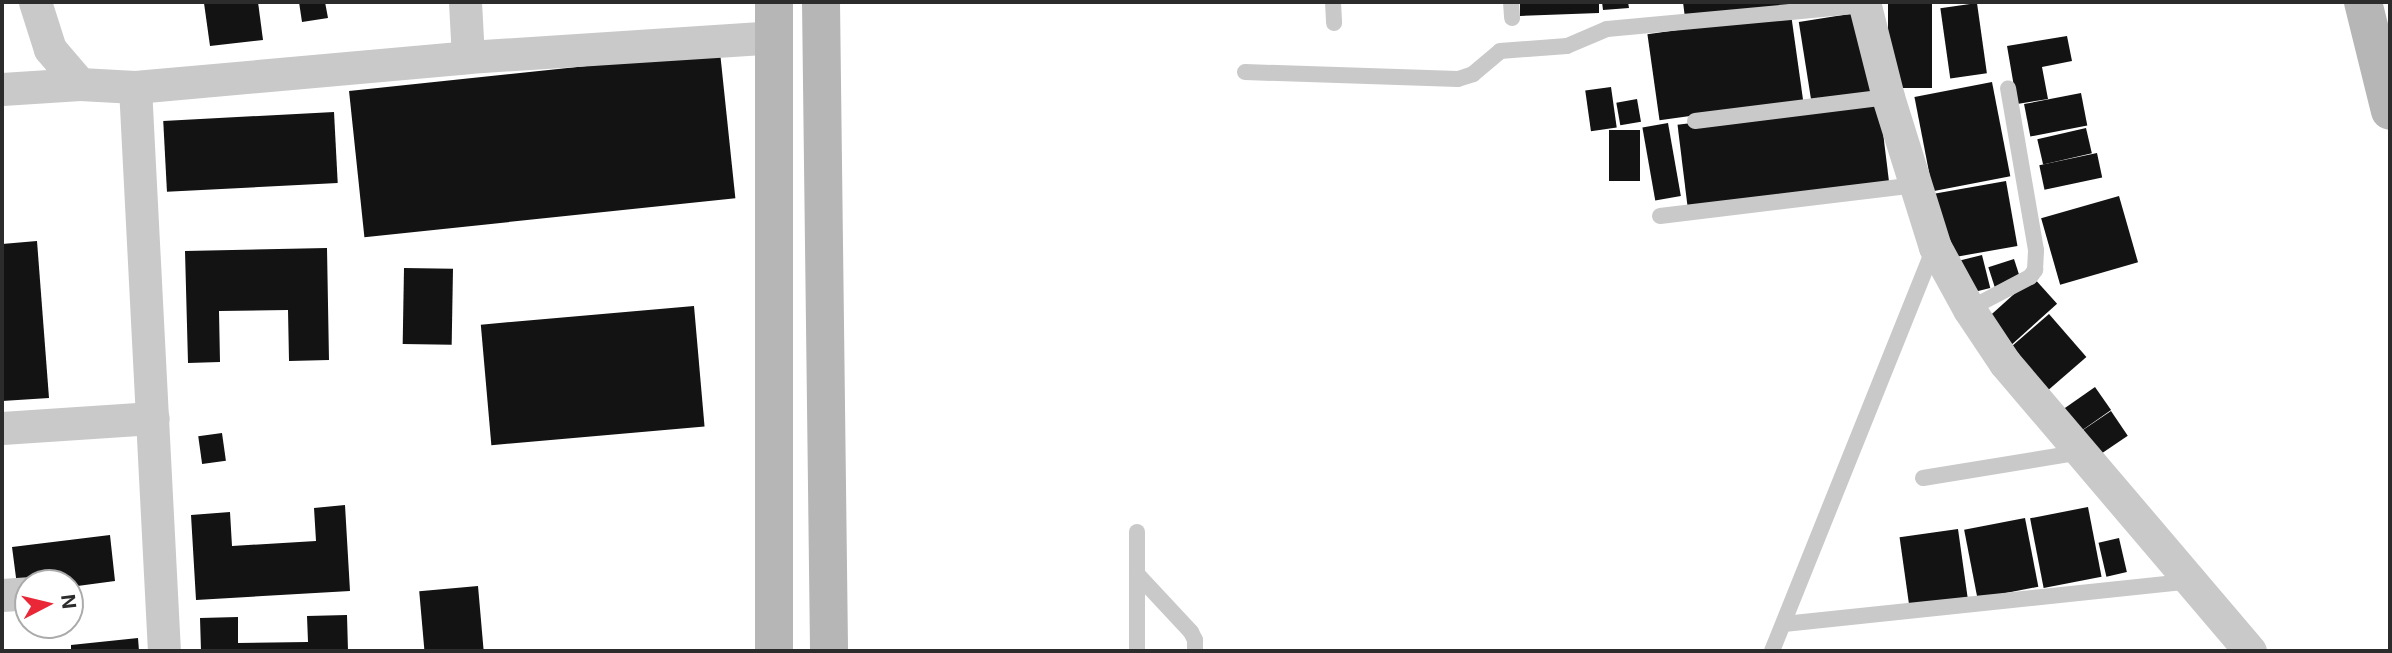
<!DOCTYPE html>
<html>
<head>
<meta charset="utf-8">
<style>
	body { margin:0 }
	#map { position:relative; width:2392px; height:653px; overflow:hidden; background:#fff; font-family:Inter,sans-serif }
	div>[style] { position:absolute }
	.building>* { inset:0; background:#131313; transform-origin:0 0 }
	.lane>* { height:16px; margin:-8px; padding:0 8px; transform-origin:8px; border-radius:8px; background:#c9c9c9 }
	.street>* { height:33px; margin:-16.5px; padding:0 16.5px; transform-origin:16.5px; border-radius:16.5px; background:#c9c9c9 }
	.secondary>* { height:38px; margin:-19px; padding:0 19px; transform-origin:19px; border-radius:19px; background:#b6b6b6 }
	span { translate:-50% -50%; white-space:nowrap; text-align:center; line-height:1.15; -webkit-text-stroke:7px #fff; paint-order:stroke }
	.frame { position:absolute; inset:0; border:4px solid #2c2c2c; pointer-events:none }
	.north { position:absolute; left:14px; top:569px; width:70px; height:70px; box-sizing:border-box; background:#fff; border:2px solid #ababab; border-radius:50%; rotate:83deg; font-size:19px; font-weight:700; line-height:28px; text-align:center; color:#2c2c2c }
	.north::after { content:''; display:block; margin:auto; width:24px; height:32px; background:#e92737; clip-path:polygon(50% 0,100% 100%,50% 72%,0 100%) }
</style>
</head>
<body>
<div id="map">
	<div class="building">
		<i style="clip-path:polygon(258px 2px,263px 40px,210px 46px,204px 3px)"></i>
		<i style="clip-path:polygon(299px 2px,325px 2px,328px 18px,302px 22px)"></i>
		<i style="clip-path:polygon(1520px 2px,1599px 2px,1599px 13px,1520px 16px)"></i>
		<i style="clip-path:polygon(1602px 2px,1628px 2px,1629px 8px,1603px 10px)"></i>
		<i style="clip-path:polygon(1683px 2px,1798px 2px,1798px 8px,1685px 18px)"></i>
		<i style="left:1888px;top:2px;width:44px;height:86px"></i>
		<i style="left:1977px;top:3px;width:71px;height:37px;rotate:82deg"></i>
		<i style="left:1862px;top:12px;width:84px;height:64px;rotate:81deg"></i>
		<i style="left:1791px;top:14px;width:87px;height:145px;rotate:82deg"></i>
		<i style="clip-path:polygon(2067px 36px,2072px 61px,2042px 67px,2048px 99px,2017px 104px,2007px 46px)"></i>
		<i style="left:720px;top:52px;width:147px;height:373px;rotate:84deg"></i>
		<i style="left:1992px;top:82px;width:96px;height:79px;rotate:79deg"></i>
		<i style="left:1611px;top:87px;width:41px;height:26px;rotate:82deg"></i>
		<i style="left:2081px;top:93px;width:33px;height:58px;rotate:79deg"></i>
		<i style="left:1637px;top:99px;width:23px;height:21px;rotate:80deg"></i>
		<i style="left:1879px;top:100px;width:86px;height:203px;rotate:83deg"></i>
		<i style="left:334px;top:112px;width:71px;height:171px;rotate:87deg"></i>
		<i style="left:1668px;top:123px;width:74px;height:26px;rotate:80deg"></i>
		<i style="left:2086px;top:128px;width:26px;height:50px;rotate:77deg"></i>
		<i style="left:1609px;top:130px;width:31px;height:51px"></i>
		<i style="left:2097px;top:153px;width:25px;height:59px;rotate:78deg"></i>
		<i style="left:2006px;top:181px;width:66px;height:73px;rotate:80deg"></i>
		<i style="left:2119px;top:196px;width:69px;height:81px;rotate:74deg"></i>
		<i style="clip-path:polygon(37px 241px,49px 398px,2px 401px,2px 244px)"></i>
		<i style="clip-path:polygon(327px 248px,329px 360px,289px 361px,288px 310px,219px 311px,220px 362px,188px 363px,185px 251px)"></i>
		<i style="left:1982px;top:255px;width:34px;height:27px;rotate:76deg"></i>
		<i style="left:2014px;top:259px;width:22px;height:27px;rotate:72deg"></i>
		<i style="left:404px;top:268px;width:49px;height:76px;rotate:1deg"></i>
		<i style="left:2033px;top:277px;width:36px;height:62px;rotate:48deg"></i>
		<i style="left:694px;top:306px;width:121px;height:214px;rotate:85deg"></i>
		<i style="left:2049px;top:314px;width:57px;height:55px;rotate:49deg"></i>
		<i style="left:2095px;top:387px;width:28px;height:38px;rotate:55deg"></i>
		<i style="left:2111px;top:411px;width:30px;height:37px;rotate:56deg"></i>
		<i style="left:222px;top:433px;width:28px;height:24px;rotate:82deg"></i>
		<i style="clip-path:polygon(345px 505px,350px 591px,196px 600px,191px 515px,230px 512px,232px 546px,316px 541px,314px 508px)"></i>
		<i style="left:2088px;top:507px;width:71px;height:59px;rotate:79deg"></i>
		<i style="left:2025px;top:518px;width:70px;height:62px;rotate:79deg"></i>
		<i style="left:1958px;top:529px;width:69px;height:59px;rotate:82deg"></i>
		<i style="clip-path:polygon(110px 535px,115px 581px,70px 587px,70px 583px,28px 583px,18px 593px,12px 547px)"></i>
		<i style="left:2119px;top:538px;width:35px;height:21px;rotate:77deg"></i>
		<i style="left:478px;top:586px;width:65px;height:59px;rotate:85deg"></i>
		<i style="clip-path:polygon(347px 615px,348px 651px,201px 651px,200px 618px,238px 617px,238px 643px,308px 642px,307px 616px)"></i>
		<i style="clip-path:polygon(138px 638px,139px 651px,71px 651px,71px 645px)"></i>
	</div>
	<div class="lane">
		<i style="left:1333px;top:2px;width:21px;rotate:87deg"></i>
		<i style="left:1511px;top:2px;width:16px;rotate:86deg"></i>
		<i style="left:1245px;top:72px;width:213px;rotate:1.9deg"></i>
		<i style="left:1458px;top:79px;width:16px;rotate:-18deg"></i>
		<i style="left:1473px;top:74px;width:35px;rotate:-40deg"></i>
		<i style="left:1500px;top:51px;width:67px;rotate:-4.3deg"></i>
		<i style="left:1567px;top:46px;width:43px;rotate:-23deg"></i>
		<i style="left:1607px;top:29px;width:259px;rotate:-5.3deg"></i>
		<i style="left:1695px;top:121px;width:194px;rotate:-7.1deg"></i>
		<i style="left:1660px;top:216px;width:258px;rotate:-6.9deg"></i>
		<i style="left:1969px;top:309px;width:69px;rotate:-27.7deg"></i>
		<i style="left:2030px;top:277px;width:9px;rotate:-54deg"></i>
		<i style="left:2035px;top:270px;width:20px;rotate:-87deg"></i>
		<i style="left:2036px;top:250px;width:164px;rotate:-99.8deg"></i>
		<i style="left:1923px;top:478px;width:160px;rotate:-9.3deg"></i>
		<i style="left:1137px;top:532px;width:119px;rotate:90deg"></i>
		<i style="left:1137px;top:574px;width:79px;rotate:47deg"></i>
		<i style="left:1191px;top:632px;width:9px;rotate:63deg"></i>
		<i style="left:1195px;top:640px;width:11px;rotate:90deg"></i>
		<i style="left:1784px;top:624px;width:408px;rotate:-6deg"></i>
		<i style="left:1772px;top:651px;width:433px;rotate:-68.1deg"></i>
	</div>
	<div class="street">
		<i style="left:35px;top:2px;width:49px;rotate:72.3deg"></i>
		<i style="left:50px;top:49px;width:46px;rotate:49.4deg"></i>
		<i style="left:80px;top:84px;width:55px;rotate:3.1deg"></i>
		<i style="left:135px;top:87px;width:334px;rotate:-5.1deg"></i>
		<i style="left:468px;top:57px;width:307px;rotate:-3.7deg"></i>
		<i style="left:465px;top:2px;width:55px;rotate:86.9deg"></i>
		<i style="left:1864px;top:2px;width:98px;rotate:75.8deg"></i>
		<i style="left:1888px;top:97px;width:157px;rotate:72.6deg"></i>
		<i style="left:1935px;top:247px;width:71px;rotate:61.3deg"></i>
		<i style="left:1969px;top:309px;width:65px;rotate:56.3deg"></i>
		<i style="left:2005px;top:363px;width:378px;rotate:49.6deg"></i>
		<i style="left:135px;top:87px;width:565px;rotate:87.06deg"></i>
		<i style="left:2px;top:89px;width:78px;rotate:-3.7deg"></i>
		<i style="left:2px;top:428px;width:151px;rotate:-3.8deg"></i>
		<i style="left:2px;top:595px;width:26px;rotate:-4deg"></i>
	</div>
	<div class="secondary">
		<i style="left:774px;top:2px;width:649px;rotate:90deg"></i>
		<i style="left:821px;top:2px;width:649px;rotate:89.29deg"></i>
		<i style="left:2363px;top:2px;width:112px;rotate:76.1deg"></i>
	</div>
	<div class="frame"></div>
	<div class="north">N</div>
</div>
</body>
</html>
